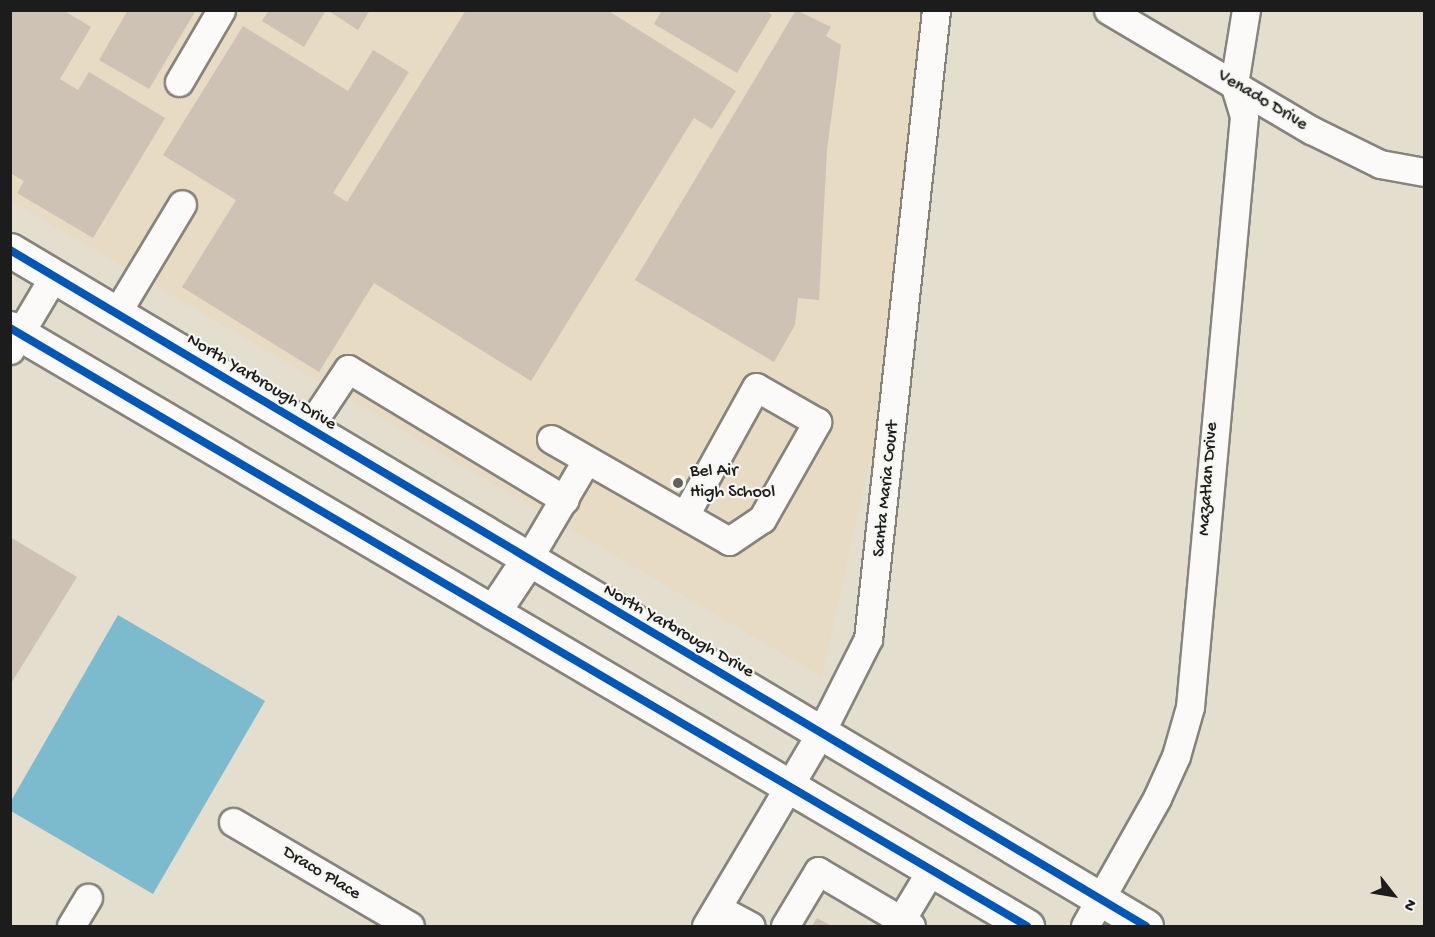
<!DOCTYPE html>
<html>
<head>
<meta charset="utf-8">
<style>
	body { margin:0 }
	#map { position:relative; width:1435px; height:937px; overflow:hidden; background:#e4dece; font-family:"Gochi Hand",sans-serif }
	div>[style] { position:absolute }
	.built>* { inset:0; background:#e8dbc3 }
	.water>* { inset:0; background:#7bbbcd }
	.building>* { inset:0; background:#cdc2b4 }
	.roads { filter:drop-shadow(2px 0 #86837b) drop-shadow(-2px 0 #86837b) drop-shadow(0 2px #86837b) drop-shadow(0 -2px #86837b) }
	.minor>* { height:27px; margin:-13.5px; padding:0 13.5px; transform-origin:13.5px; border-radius:13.5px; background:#fbfaf8 }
	.major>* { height:33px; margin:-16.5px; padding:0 16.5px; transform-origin:16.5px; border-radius:16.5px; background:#fbfaf8 }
	.cycleway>* { height:8px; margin:-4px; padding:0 4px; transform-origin:4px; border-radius:4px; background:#0057b8 }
	.dots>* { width:16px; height:16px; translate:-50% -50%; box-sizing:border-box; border:3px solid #f6f6f2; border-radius:50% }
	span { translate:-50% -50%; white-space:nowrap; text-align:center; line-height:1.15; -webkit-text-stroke:4.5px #f6f6f2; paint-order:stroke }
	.street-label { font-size:18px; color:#1c1c1c }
	.poi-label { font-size:18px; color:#1c1c1c }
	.left { translate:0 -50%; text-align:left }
	.frame { position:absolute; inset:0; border:12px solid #1c1c1c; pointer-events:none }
	.north { position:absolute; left:1363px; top:865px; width:60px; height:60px; -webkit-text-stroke:4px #f6f6f2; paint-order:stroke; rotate:121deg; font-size:16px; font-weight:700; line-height:24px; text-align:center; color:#1c1c1c }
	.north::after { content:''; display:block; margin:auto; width:21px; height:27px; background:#1c1c1c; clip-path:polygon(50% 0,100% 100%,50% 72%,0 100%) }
</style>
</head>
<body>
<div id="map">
	<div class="built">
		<i style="clip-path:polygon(11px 11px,920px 11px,908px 289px,822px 677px,11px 201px)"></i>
	</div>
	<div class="water">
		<i style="clip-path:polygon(118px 615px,265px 701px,153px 894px,11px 811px,11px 801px)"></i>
	</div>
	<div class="building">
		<i style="clip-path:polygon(10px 10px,63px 10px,91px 27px,60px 79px,78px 90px,89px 72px,165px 118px,93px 238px,17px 193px,24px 181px,10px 173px)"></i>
		<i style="clip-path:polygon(128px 10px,196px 10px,149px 89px,99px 60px)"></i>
		<i style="clip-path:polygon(269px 10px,326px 10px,304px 47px,262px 21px)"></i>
		<i style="clip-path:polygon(327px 10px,370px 10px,358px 30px)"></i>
		<i style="clip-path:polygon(466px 10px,607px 10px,736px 91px,712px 129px,694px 118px,531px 381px,374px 283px,319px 372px,182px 287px,236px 200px,163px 155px,243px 26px,348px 91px,373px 50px,409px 72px,333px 193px,347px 202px)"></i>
		<i style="clip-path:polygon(662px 10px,765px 10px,772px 15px,737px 73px,654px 24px)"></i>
		<i style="clip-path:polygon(796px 10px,831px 27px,826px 36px,841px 45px,827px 150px,819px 300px,798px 298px,795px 325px,774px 362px,635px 280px)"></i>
		<i style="clip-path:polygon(10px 537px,77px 577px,10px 685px)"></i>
		<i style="clip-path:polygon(817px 918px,832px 926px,812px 926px)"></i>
	</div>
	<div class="roads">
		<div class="minor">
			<i style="left:1108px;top:10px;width:236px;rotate:30.6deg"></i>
			<i style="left:1311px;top:130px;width:77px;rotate:26.2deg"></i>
			<i style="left:1380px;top:164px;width:45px;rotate:10.3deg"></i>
			<i style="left:179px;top:82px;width:83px;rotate:-59.7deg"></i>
			<i style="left:116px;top:314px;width:128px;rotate:-59deg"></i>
			<i style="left:10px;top:350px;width:86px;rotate:-59.3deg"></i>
			<i style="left:308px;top:429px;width:72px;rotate:-56.3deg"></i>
			<i style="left:348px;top:369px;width:253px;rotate:31.1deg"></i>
			<i style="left:551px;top:439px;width:205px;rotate:29.8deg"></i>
			<i style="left:729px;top:541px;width:40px;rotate:-34deg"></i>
			<i style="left:762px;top:519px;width:112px;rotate:-60.4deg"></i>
			<i style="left:817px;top:422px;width:70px;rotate:-150.2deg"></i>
			<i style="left:756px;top:387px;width:146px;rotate:119deg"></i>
			<i style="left:527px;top:561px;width:116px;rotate:-59.5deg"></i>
			<i style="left:233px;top:822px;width:205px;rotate:30.4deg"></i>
			<i style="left:717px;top:908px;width:38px;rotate:28deg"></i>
			<i style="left:71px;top:926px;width:33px;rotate:-59deg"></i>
			<i style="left:706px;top:926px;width:226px;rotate:-59.3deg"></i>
			<i style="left:821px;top:732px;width:104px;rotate:-63.2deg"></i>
			<i style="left:868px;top:639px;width:633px;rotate:-83.83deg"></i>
			<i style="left:785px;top:926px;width:64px;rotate:-59deg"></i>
			<i style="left:818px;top:871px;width:96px;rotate:30.6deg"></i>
			<i style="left:911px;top:926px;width:12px;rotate:-149deg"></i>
			<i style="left:901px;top:920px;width:58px;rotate:-59deg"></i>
			<i style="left:1085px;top:926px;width:147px;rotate:-60.6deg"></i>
			<i style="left:1157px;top:798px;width:46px;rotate:-65.7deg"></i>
			<i style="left:1176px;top:756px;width:51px;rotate:-74.1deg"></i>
			<i style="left:1190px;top:707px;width:593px;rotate:-84.78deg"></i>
			<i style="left:1244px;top:116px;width:34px;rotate:-107deg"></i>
			<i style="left:1234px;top:84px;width:75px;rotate:-80.8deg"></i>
		</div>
		<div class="major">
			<i style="left:10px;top:250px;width:1322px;rotate:30.76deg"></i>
			<i style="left:10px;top:328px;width:1180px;rotate:30.46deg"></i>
			<i style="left:493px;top:612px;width:61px;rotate:-56.3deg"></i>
		</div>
	</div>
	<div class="cycleway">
		<i style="left:10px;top:250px;width:1322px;rotate:30.76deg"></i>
		<i style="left:10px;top:328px;width:1180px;rotate:30.46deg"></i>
	</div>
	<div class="dots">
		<i style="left:678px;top:483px;background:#62605a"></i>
	</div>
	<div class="street-label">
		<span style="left:1262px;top:101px;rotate:31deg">Venado Drive</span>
		<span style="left:261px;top:383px;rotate:31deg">North Yarbrough Drive</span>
		<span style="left:1209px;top:479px;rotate:-86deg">Mazatlan Drive</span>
		<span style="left:887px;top:489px;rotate:-84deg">Santa Maria Court</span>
		<span style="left:678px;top:632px;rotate:30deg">North Yarbrough Drive</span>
		<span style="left:321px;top:874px;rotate:31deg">Draco Place</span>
	</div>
	<div class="poi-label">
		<span class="left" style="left:690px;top:483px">Bel Air<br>High School</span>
	</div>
	<div class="frame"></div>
	<div class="north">N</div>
</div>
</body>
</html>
